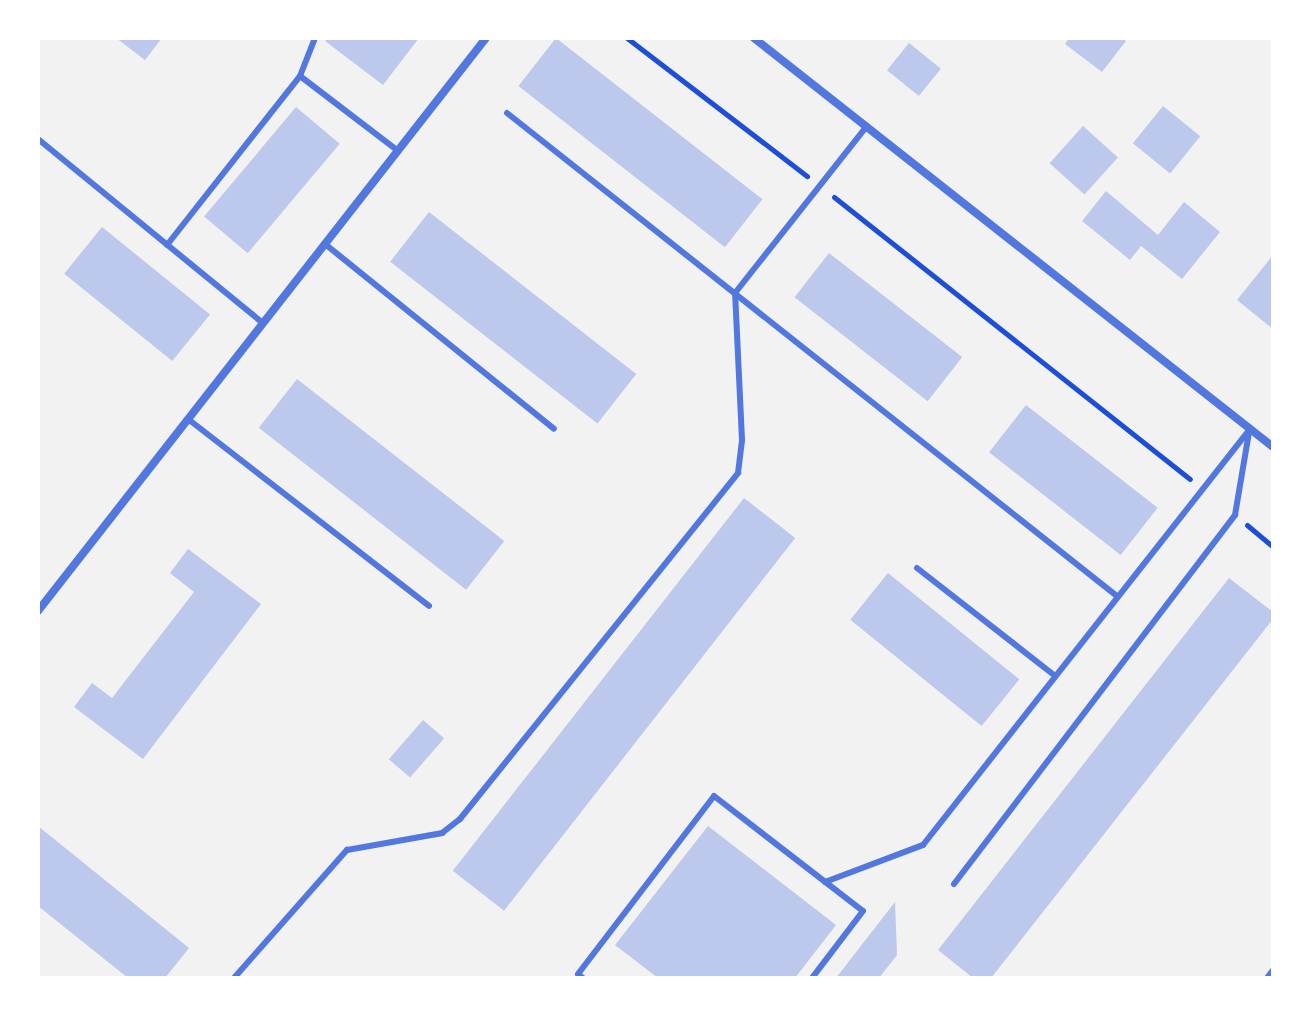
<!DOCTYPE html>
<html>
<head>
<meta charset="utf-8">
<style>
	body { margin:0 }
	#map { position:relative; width:1311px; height:1016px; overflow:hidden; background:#f2f2f2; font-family:"PT Serif",serif }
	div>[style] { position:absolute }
	.building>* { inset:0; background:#bdc9ec; transform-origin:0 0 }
	.path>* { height:5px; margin:-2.5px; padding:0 2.5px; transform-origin:2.5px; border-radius:2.5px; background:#1d4ed8 }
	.service>* { height:6px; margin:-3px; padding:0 3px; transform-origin:3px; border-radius:3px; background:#5277de }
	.minor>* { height:8px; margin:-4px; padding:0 4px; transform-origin:4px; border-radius:4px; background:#5277de }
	span { translate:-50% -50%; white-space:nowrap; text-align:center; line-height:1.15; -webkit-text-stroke:8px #fff; paint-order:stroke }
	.frame { position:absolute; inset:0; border:40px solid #fff; pointer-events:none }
</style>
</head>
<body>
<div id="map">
	<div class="building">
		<i style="clip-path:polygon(116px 38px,162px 38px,145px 60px)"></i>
		<i style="clip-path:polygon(327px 38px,419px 38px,383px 85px,325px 41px)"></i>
		<i style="left:556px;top:38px;width:262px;height:61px;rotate:38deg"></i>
		<i style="clip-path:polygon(1069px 38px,1122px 38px,1126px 41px,1102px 72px,1065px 44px)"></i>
		<i style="left:909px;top:43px;width:41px;height:35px;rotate:39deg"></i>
		<i style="left:1163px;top:106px;width:48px;height:48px;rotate:39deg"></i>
		<i style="left:296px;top:107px;width:57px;height:143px;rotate:40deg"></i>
		<i style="left:1083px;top:126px;width:47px;height:50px;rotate:42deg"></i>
		<i style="clip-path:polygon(1106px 191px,1158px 235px,1184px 202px,1220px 232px,1182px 279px,1141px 246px,1130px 260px,1082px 221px)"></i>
		<i style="left:429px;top:212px;width:263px;height:63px;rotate:38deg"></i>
		<i style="left:102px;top:227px;width:139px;height:60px;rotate:39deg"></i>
		<i style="left:829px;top:253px;width:169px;height:56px;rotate:38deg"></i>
		<i style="clip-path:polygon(1273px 255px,1273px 329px,1237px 300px)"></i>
		<i style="left:297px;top:379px;width:263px;height:62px;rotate:38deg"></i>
		<i style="left:1026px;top:405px;width:167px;height:60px;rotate:38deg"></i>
		<i style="left:744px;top:498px;width:65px;height:473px;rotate:38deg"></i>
		<i style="clip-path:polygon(188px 549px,261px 604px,143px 759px,74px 707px,92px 683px,112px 698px,194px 592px,170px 573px)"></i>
		<i style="left:888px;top:573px;width:169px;height:60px;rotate:39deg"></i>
		<i style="clip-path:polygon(1229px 578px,1273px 612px,1273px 619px,991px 978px,973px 978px,938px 950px)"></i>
		<i style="left:423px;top:720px;width:28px;height:52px;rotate:41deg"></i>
		<i style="clip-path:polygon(38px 826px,189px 948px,165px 978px,128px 978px,38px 906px)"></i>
		<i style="clip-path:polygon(708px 826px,836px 925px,795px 978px,658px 978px,615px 945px)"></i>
		<i style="clip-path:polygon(895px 902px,897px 955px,879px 978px,836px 978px)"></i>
	</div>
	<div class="path">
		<i style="left:627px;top:38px;width:227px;rotate:37.5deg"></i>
		<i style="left:834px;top:197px;width:454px;rotate:38.4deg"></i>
		<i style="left:1247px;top:525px;width:34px;rotate:40deg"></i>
	</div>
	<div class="service">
		<i style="left:300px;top:76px;width:123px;rotate:37.4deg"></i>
		<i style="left:507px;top:113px;width:779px;rotate:38.38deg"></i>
		<i style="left:38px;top:139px;width:291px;rotate:39.3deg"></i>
		<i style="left:325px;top:244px;width:294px;rotate:38.9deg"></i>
		<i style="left:167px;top:245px;width:215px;rotate:-51.8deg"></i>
		<i style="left:300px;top:76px;width:41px;rotate:-68.5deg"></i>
		<i style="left:188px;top:419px;width:305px;rotate:37.8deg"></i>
		<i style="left:917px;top:568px;width:175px;rotate:38deg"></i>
		<i style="left:825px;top:882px;width:105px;rotate:-20.7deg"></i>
		<i style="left:923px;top:845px;width:529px;rotate:-51.83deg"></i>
		<i style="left:954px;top:884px;width:464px;rotate:-52.7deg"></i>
		<i style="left:1235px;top:515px;width:84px;rotate:-80.4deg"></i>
		<i style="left:234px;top:978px;width:171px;rotate:-48.6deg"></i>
		<i style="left:347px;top:850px;width:97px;rotate:-10.1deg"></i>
		<i style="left:442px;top:833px;width:23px;rotate:-38deg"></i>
		<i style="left:460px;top:819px;width:444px;rotate:-51.2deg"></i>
		<i style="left:738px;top:473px;width:33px;rotate:-83deg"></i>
		<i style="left:742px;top:440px;width:147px;rotate:-92.7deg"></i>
		<i style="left:735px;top:293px;width:213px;rotate:-51.7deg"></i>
		<i style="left:583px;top:978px;width:6px;rotate:-141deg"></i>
		<i style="left:578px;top:974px;width:224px;rotate:-52.6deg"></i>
		<i style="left:714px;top:796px;width:188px;rotate:37.7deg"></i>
		<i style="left:863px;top:911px;width:84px;rotate:127.3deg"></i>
		<i style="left:1267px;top:978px;width:10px;rotate:-53deg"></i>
	</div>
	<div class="minor">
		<i style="left:754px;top:38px;width:661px;rotate:38.24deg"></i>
		<i style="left:38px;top:611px;width:727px;rotate:-51.98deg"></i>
	</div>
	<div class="frame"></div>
</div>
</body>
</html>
